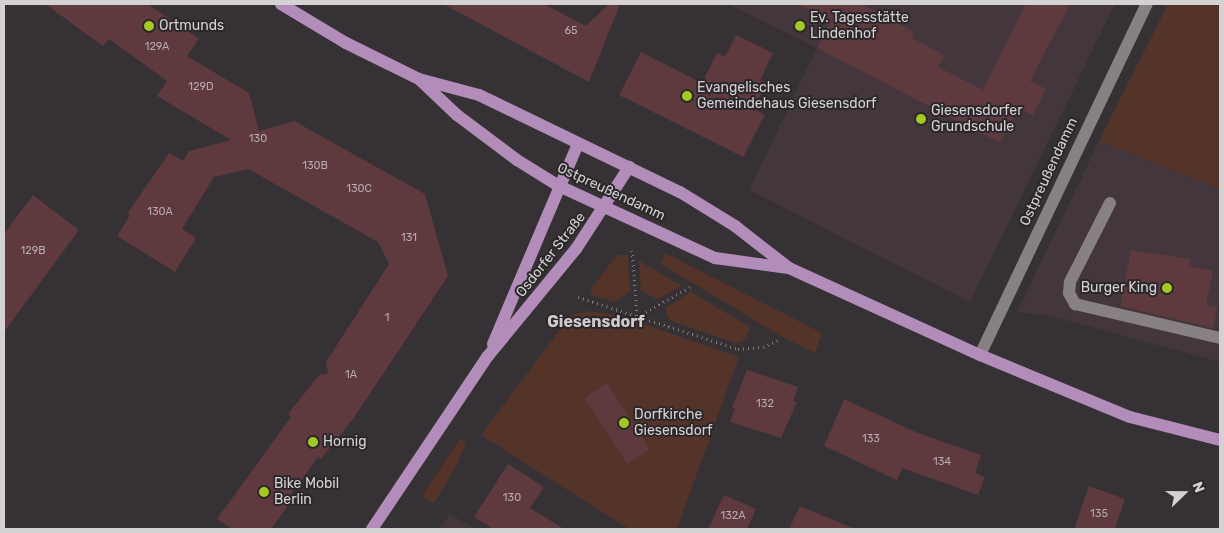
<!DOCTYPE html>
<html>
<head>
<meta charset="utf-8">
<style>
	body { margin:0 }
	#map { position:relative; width:1224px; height:533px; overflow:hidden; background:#363134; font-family:Rubik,sans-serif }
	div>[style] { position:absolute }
	.built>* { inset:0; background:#43373d }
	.green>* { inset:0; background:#543429 }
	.building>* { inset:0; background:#5e393d; transform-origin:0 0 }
	.path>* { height:3px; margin-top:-1.5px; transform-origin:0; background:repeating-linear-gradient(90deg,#807c7e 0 1px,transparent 0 5px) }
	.minor>* { height:12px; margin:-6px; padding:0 6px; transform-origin:6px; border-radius:6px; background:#888184 }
	.major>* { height:12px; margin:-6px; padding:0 6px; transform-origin:6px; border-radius:6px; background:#b38dba }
	.dots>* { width:14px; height:14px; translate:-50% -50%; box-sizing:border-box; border:2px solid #2c272a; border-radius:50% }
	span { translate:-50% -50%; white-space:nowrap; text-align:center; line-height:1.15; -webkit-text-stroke:4px #2c272a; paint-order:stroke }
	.number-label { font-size:11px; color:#b6abae }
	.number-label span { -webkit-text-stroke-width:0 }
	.poi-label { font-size:14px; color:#d4d1d3 }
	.left { translate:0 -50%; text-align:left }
	.right { translate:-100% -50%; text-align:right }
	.street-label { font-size:14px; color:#d4d1d3 }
	.quarter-label { font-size:16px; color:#d0c9cd; font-weight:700 }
	.frame { position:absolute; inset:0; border:5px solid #d4d1d3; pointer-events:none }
	.north { position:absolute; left:1159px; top:468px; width:50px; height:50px; -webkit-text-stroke:4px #2c272a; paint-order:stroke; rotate:68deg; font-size:14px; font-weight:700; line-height:20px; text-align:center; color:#d4d1d3 }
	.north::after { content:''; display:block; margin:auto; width:18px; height:22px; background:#d4d1d3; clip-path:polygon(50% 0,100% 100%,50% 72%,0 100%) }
</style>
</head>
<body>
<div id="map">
	<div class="built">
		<i style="clip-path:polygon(728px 4px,1115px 4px,970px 302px,749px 190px,817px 48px)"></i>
		<i style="clip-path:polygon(1099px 141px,1220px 189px,1220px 362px,1051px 316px,1017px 312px)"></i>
		<i style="clip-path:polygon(450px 514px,475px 529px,439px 529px)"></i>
	</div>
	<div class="green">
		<i style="clip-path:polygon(1168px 4px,1220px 4px,1220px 189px,1099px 141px)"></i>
		<i style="clip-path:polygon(665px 253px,822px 333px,815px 353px,781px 336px,661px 264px)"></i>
		<i style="clip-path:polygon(617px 255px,628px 255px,630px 291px,615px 302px,591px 295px,590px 290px)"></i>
		<i style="clip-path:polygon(639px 261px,682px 286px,657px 299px,641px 291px)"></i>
		<i style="clip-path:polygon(691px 292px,750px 327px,747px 336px,742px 342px,735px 343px,669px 320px,665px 308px)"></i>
		<i style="clip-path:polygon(588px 311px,617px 315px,739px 357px,677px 529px,629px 529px,481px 435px,571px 315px)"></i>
		<i style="clip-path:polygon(460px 439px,466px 443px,457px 465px,434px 503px,422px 496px)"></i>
	</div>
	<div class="building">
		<i style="clip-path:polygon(45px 4px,148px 4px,199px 39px,187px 56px,249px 93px,259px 131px,294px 121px,425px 194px,448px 276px,353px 419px,321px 459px,318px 457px,284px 504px,287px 507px,271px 529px,232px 529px,217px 519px,291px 417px,288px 414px,319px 375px,328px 373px,326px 362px,389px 264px,378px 242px,248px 169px,214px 177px,182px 229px,196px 238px,175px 272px,117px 236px,130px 215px,127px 214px,169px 153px,183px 161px,189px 151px,231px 140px,157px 96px,167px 81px,109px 39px,103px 46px)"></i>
		<i style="clip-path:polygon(443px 4px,544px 4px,586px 26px,609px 4px,620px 4px,589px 82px)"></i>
		<i style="clip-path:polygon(797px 4px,862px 4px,914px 32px,912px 38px,944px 55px,938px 67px,983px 90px,1026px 4px,1070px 4px,1030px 81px,1046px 89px,1033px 115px,1018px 108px,1000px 143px,817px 48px,831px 20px)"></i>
		<i style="clip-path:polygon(736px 35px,773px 53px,760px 80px,766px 83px,754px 109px,765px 115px,743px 157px,619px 95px,641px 52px,702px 83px,717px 53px,725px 57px)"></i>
		<i style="clip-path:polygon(33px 195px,79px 230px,4px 332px,4px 234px)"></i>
		<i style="clip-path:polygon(1131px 250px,1190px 259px,1189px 266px,1213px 271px,1206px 305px,1217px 307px,1213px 328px,1120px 306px)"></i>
		<i style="clip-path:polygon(747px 370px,798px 387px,793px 401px,797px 402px,781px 438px,730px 422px,735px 408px,732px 407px)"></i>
		<i style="left:607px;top:383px;width:79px;height:27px;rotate:57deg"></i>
		<i style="clip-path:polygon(844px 399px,918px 433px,981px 455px,975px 473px,985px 477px,978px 495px,902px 468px,897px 480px,824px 446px)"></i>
		<i style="clip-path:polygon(508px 464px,544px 487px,530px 508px,564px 529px,493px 529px,474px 517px)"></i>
		<i style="clip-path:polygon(1089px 486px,1125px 499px,1115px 529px,1074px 529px)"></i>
		<i style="clip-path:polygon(724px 495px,756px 509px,747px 529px,708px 529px)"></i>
		<i style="clip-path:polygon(800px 506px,855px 529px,789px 529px)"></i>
	</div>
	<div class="path">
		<i style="left:632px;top:250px;width:67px;rotate:85.7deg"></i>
		<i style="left:637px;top:317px;width:61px;rotate:-29.5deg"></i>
		<i style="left:578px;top:297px;width:168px;rotate:18deg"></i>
		<i style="left:738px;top:349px;width:25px;rotate:-5deg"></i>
		<i style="left:763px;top:347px;width:17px;rotate:-24deg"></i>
	</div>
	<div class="minor">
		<i style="left:1110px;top:203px;width:89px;rotate:116.9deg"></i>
		<i style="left:1070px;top:282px;width:11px;rotate:95deg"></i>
		<i style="left:1069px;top:293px;width:13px;rotate:61deg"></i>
		<i style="left:1075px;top:304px;width:149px;rotate:13.2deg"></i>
		<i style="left:980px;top:355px;width:389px;rotate:-64.6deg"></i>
	</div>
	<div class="major">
		<i style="left:281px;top:4px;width:76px;rotate:31deg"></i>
		<i style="left:346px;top:43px;width:81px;rotate:26.3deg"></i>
		<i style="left:419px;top:79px;width:62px;rotate:14.9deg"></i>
		<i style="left:479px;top:95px;width:223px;rotate:25.8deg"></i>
		<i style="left:680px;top:192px;width:65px;rotate:31.7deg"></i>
		<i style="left:735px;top:226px;width:68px;rotate:37.9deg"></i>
		<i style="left:789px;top:268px;width:210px;rotate:24.5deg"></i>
		<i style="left:980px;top:355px;width:162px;rotate:22.5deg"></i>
		<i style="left:1130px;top:417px;width:93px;rotate:14.3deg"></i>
		<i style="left:421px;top:81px;width:50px;rotate:43.4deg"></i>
		<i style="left:457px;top:115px;width:75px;rotate:36.9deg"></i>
		<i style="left:517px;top:160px;width:49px;rotate:31.8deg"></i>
		<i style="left:559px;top:186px;width:172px;rotate:24.8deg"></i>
		<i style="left:715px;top:258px;width:74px;rotate:7.8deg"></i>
		<i style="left:493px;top:344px;width:217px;rotate:-67deg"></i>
		<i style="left:372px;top:529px;width:208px;rotate:-56.2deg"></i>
		<i style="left:488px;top:356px;width:139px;rotate:-50.6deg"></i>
		<i style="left:576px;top:249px;width:98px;rotate:-57.1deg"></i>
	</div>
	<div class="dots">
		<i style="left:149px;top:26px;background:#a4c824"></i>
		<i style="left:800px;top:26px;background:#a4c824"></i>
		<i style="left:687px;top:96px;background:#a4c824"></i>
		<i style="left:921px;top:119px;background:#a4c824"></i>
		<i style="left:1167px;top:288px;background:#a4c824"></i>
		<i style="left:624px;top:423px;background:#a4c824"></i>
		<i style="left:313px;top:442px;background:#a4c824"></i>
		<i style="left:264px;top:492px;background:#a4c824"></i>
	</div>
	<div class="number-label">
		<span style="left:571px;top:31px">65</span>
		<span style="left:157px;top:47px">129A</span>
		<span style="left:201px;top:87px">129D</span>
		<span style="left:258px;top:139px">130</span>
		<span style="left:315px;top:166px">130B</span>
		<span style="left:359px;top:189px">130C</span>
		<span style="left:160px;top:212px">130A</span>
		<span style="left:409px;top:238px">131</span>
		<span style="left:33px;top:251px">129B</span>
		<span style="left:387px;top:318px">1</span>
		<span style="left:351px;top:375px">1A</span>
		<span style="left:765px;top:404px">132</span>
		<span style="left:871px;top:439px">133</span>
		<span style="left:942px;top:462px">134</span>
		<span style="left:512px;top:498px">130</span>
		<span style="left:1099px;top:514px">135</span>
		<span style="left:733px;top:516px">132A</span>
	</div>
	<div class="poi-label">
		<span class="left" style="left:810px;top:26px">Ev. Tagesstätte<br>Lindenhof</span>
		<span class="left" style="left:159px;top:26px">Ortmunds</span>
		<span class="left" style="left:697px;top:96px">Evangelisches<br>Gemeindehaus Giesensdorf</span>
		<span class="left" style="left:931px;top:119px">Giesensdorfer<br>Grundschule</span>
		<span class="right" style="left:1157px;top:288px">Burger King</span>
		<span class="left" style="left:634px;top:423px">Dorfkirche<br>Giesensdorf</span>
		<span class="left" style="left:323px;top:442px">Hornig</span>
		<span class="left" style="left:274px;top:492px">Bike Mobil<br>Berlin</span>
	</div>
	<div class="street-label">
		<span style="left:1049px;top:172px;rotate:-65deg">Ostpreußendamm</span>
		<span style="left:611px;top:192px;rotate:25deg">Ostpreußendamm</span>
		<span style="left:551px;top:255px;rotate:-52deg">Osdorfer Straße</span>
	</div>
	<div class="quarter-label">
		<span style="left:596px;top:322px">Giesensdorf</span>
	</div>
	<div class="frame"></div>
	<div class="north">N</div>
</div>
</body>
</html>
